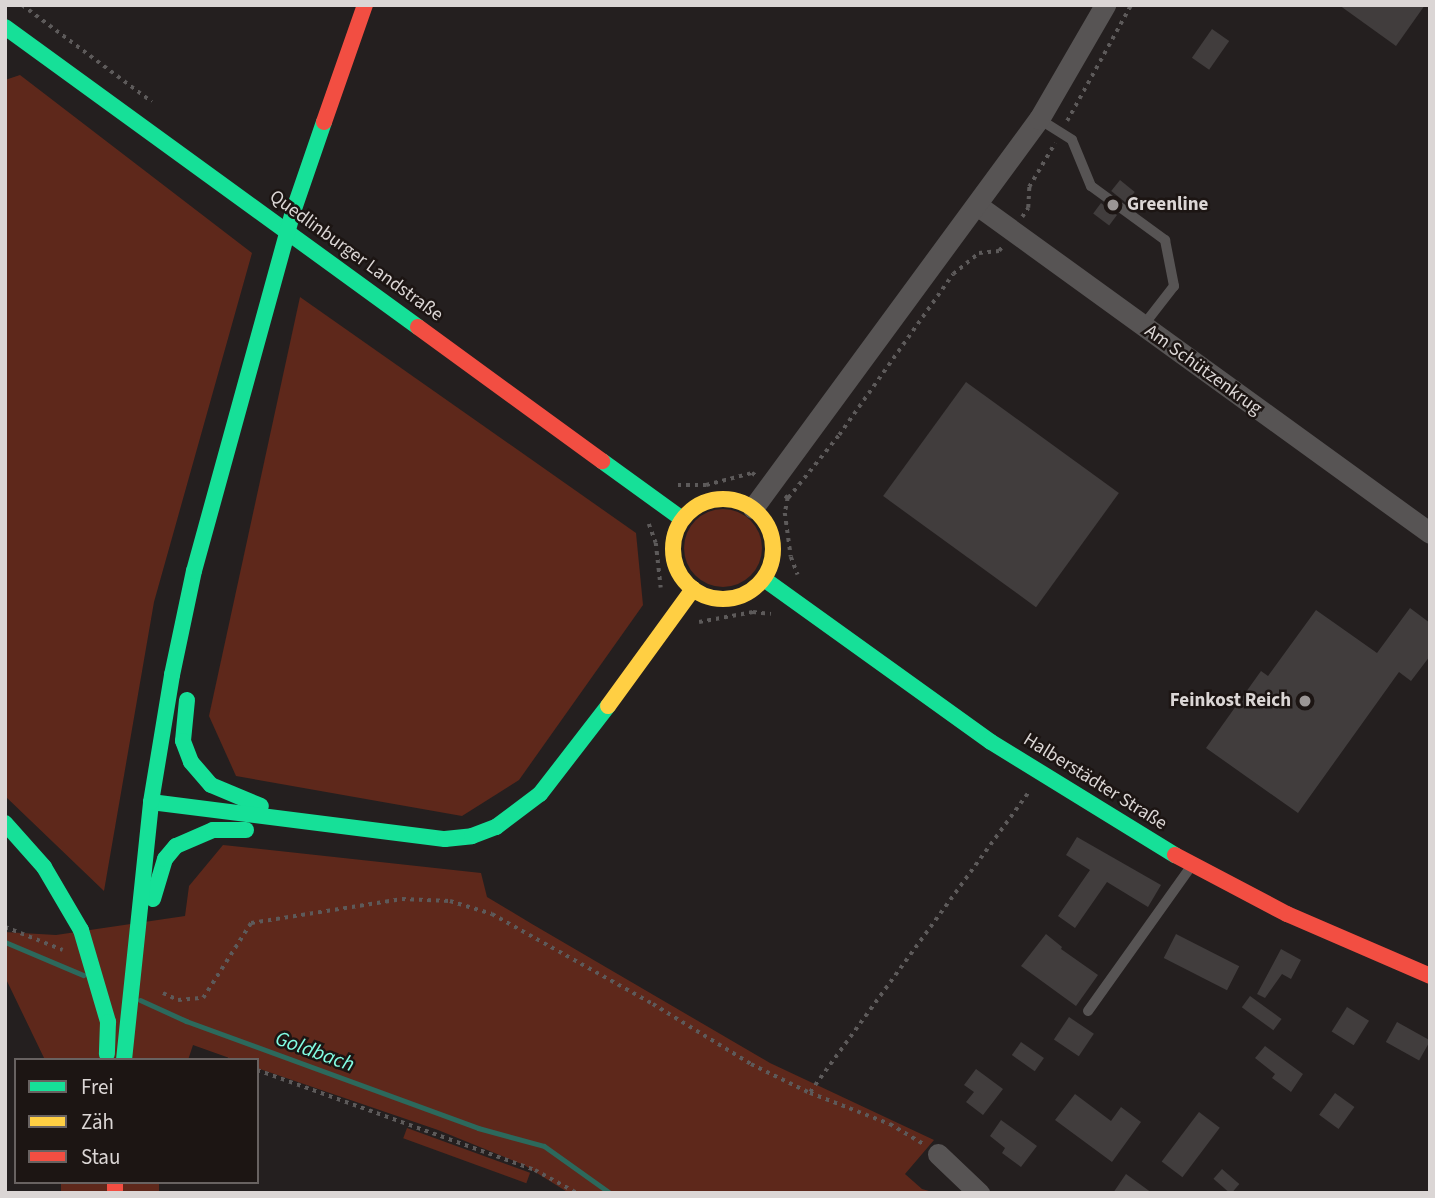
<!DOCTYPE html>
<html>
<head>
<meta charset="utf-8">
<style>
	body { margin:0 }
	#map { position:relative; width:1435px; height:1198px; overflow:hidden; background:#241f1f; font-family:"Source Sans 3",sans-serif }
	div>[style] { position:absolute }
	.green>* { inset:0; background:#5e281b; transform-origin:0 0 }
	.round { border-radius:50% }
	.stream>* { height:5px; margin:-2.5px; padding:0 2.5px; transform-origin:2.5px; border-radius:2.5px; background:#2c695c }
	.building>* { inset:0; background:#413d3d; transform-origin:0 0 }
	.path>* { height:3.5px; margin-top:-1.75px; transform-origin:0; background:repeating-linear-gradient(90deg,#5d5a5a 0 3.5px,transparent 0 8.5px) }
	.lane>* { height:10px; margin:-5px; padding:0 5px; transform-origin:5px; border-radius:5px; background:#575454 }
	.street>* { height:21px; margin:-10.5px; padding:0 10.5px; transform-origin:10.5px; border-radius:10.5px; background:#575454 }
	.fast>* { height:16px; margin:-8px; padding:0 8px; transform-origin:8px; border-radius:8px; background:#16e098 }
	.slow>* { height:16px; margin:-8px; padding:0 8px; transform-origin:8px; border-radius:8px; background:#ffcf43 }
	.slow>.ring { margin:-8px; padding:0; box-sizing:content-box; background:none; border:16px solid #ffcf43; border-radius:50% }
	.jam>* { height:16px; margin:-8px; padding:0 8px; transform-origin:8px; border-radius:8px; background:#f24e42 }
	.dots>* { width:19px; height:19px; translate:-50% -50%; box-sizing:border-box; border:4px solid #1c1513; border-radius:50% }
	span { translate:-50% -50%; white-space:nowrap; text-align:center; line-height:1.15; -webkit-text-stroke:5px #1c1513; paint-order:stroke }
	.poi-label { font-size:19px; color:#dbd6d5; font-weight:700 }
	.left { translate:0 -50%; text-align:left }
	.right { translate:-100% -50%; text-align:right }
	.street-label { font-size:19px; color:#dbd6d5 }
	.water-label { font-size:21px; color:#82fee4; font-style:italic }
	.frame { position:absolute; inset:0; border:7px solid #dbd6d5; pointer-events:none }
	.legend { position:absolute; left:14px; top:1058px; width:245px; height:126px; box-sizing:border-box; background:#1c1513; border:2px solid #686261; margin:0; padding:9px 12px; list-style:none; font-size:21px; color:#dbd6d5 }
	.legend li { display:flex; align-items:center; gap:14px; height:35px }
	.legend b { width:35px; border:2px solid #686261 }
</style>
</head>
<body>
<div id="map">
	<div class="green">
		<i style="clip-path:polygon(20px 75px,252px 253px,154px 602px,104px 891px,5px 796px,5px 80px)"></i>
		<i style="clip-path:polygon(300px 297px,636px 533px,643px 605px,519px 780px,462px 816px,236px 776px,209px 716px)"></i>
		<i class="round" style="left:684px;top:509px;width:78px;height:78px"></i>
		<i style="clip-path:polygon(223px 845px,481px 873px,487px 897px,532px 924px,770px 1063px,934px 1140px,905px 1174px,922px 1189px,936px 1193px,569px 1193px,524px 1165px,438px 1130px,257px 1068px,257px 1060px,235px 1060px,193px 1045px,188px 1060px,45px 1060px,5px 977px,5px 932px,56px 935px,185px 916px,189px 886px)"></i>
		<i style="left:407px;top:1128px;width:131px;height:11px;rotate:20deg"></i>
		<i style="left:61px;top:1182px;width:98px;height:11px"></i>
	</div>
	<div class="stream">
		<i style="left:5px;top:942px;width:85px;rotate:22.9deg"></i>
		<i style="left:140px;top:1000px;width:51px;rotate:24.5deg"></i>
		<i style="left:186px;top:1021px;width:311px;rotate:20.1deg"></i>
		<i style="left:478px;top:1128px;width:68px;rotate:15.3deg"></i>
		<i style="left:544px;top:1146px;width:81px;rotate:35.5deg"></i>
	</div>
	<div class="building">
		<i style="clip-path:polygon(1339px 5px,1425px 5px,1396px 46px)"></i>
		<i style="left:1212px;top:29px;width:21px;height:35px;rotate:35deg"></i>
		<i style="left:1120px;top:180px;width:19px;height:14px;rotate:39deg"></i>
		<i style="left:1101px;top:203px;width:20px;height:13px;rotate:37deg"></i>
		<i style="left:966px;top:382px;width:189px;height:141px;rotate:36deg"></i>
		<i style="clip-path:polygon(1410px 608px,1430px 623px,1430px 656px,1411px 681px,1399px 672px,1298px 813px,1206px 748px,1261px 671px,1268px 676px,1316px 610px,1377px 653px)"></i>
		<i style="clip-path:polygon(1077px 837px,1161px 885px,1148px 907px,1107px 882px,1075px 928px,1058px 916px,1090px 870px,1066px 855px)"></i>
		<i style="clip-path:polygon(1046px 934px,1062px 947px,1061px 949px,1098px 975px,1076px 1006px,1021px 966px)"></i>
		<i style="left:1176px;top:934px;width:71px;height:27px;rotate:27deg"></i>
		<i style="clip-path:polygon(1281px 949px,1301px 960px,1291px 979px,1282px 974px,1265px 998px,1257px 994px)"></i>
		<i style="left:1250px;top:996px;width:39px;height:14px;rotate:36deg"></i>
		<i style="left:1347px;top:1007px;width:26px;height:29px;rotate:32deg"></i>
		<i style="left:1069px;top:1017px;width:30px;height:27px;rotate:34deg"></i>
		<i style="left:1397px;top:1022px;width:38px;height:23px;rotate:29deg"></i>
		<i style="left:1021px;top:1042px;width:28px;height:16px;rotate:35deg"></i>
		<i style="clip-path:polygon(1265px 1046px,1303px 1074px,1291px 1092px,1272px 1078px,1275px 1074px,1255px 1058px)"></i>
		<i style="clip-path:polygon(976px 1069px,1003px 1089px,983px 1115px,966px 1102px,974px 1092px,964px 1085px)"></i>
		<i style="left:1335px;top:1093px;width:24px;height:27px;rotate:36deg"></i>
		<i style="clip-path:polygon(1075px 1094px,1111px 1121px,1121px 1107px,1141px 1122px,1112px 1162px,1055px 1120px)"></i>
		<i style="left:1199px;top:1112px;width:26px;height:62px;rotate:37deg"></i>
		<i style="clip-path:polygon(1001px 1120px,1037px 1146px,1021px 1167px,1002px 1153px,1005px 1148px,990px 1136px)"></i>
		<i style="left:1222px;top:1169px;width:23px;height:13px;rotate:41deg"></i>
		<i style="clip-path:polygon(1126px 1174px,1152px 1193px,1113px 1193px)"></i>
	</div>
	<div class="path">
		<i style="left:22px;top:5px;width:162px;rotate:36.7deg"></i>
		<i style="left:1067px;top:121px;width:132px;rotate:-61.1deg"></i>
		<i style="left:1022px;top:217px;width:11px;rotate:-56deg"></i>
		<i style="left:1028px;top:208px;width:21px;rotate:-87deg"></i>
		<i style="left:1029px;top:187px;width:51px;rotate:-59.4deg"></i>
		<i style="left:678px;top:485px;width:28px"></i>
		<i style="left:706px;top:485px;width:48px;rotate:-14.6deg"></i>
		<i style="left:752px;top:473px;width:4px;rotate:34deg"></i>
		<i style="left:785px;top:496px;width:4px;rotate:34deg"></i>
		<i style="left:788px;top:498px;width:15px;rotate:101deg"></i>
		<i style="left:785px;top:513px;width:44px;rotate:82.2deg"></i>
		<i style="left:791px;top:557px;width:19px;rotate:69deg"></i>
		<i style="left:788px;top:498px;width:81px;rotate:-51deg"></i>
		<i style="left:839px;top:435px;width:197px;rotate:-54.7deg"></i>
		<i style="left:953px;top:274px;width:33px;rotate:-39deg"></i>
		<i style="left:979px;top:253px;width:20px;rotate:-6deg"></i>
		<i style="left:999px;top:251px;width:5px;rotate:-53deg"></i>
		<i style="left:649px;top:524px;width:20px;rotate:70deg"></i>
		<i style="left:656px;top:543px;width:45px;rotate:83.7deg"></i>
		<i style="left:699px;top:622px;width:55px;rotate:-10.5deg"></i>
		<i style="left:753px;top:612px;width:18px;rotate:6deg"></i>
		<i style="left:5px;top:927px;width:62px;rotate:21.6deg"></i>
		<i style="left:163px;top:993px;width:17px;rotate:25deg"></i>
		<i style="left:178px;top:1000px;width:25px;rotate:-5deg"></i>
		<i style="left:203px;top:998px;width:89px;rotate:-57.4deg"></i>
		<i style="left:251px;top:923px;width:153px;rotate:-9deg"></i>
		<i style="left:402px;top:899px;width:48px;rotate:2.4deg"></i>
		<i style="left:450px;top:901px;width:44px;rotate:17.2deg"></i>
		<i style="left:492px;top:914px;width:184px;rotate:29.2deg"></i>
		<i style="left:653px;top:1004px;width:115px;rotate:31.5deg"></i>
		<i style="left:751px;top:1064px;width:66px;rotate:26.2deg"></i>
		<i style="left:810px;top:1093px;width:86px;rotate:21.2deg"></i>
		<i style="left:890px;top:1124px;width:41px;rotate:31deg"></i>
		<i style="left:227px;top:1059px;width:1px;rotate:45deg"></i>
		<i style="left:257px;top:1070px;width:295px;rotate:19.8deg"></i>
		<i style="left:535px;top:1170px;width:48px;rotate:28.7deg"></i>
		<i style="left:810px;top:1092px;width:370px;rotate:-53.9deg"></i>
	</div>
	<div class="lane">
		<i style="left:1039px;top:119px;width:39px;rotate:32deg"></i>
		<i style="left:1072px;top:140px;width:50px;rotate:67.6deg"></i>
		<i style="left:1091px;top:186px;width:92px;rotate:36.1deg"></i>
		<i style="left:1165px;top:240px;width:47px;rotate:78.9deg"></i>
		<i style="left:1174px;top:286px;width:51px;rotate:127.8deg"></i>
		<i style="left:1088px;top:1011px;width:176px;rotate:-54.5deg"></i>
	</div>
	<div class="street">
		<i style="left:977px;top:205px;width:559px;rotate:35.91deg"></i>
		<i style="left:753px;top:508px;width:483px;rotate:-53.7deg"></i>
		<i style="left:1039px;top:119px;width:132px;rotate:-59.9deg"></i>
		<i style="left:938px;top:1154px;width:57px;rotate:43.6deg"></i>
	</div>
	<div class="fast">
		<i style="left:5px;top:27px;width:510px;rotate:35.99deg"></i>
		<i style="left:602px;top:461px;width:99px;rotate:35.9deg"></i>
		<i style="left:764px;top:579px;width:279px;rotate:35.7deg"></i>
		<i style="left:991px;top:742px;width:216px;rotate:31.6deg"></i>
		<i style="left:187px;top:700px;width:41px;rotate:95.6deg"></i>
		<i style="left:183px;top:741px;width:22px;rotate:69deg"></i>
		<i style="left:191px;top:762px;width:30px;rotate:49deg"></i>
		<i style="left:211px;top:785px;width:54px;rotate:22.8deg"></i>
		<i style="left:151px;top:802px;width:296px;rotate:7.2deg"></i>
		<i style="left:445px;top:839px;width:27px;rotate:-6deg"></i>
		<i style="left:472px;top:836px;width:26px;rotate:-21deg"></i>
		<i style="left:496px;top:827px;width:55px;rotate:-36.9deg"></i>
		<i style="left:540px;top:794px;width:111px;rotate:-52.3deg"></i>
		<i style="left:5px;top:823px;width:59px;rotate:48.4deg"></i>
		<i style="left:44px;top:867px;width:73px;rotate:59.6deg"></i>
		<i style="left:81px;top:930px;width:96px;rotate:73.6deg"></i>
		<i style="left:108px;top:1022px;width:32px;rotate:92deg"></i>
		<i style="left:153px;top:899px;width:42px;rotate:-73.3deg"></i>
		<i style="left:165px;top:859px;width:17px;rotate:-50deg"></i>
		<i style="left:176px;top:846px;width:40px;rotate:-23.4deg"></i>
		<i style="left:213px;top:830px;width:33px"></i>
		<i style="left:124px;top:1060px;width:259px;rotate:-84deg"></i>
		<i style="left:151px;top:802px;width:129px;rotate:-80.6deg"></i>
		<i style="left:172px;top:675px;width:106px;rotate:-78.1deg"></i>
		<i style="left:194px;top:571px;width:372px;rotate:-74.6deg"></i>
		<i style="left:293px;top:212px;width:95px;rotate:-71deg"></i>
	</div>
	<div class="slow">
		<i class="ring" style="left:673px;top:499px;width:84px;height:84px"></i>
		<i style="left:608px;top:706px;width:145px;rotate:-54deg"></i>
	</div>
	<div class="jam">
		<i style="left:324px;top:122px;width:124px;rotate:-70.7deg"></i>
		<i style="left:418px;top:327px;width:228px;rotate:36.1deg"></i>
		<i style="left:1175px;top:855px;width:127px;rotate:27.8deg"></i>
		<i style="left:1287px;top:914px;width:156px;rotate:23.4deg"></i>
		<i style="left:115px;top:1182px;width:11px;rotate:90deg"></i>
	</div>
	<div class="dots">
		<i style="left:1113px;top:205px;background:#9b9695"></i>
		<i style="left:1305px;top:701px;background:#9b9695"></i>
	</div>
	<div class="poi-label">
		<span class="left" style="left:1127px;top:205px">Greenline</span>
		<span class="right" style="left:1291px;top:701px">Feinkost Reich</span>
	</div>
	<div class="street-label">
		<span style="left:356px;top:256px;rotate:36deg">Quedlinburger Landstraße</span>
		<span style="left:1203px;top:370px;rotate:36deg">Am Schützenkrug</span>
		<span style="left:1095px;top:782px;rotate:32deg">Halberstädter Straße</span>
	</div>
	<div class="water-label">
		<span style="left:315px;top:1051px;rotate:20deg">Goldbach</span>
	</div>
	<div class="frame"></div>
	<ul class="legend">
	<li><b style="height:9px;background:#16e098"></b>Frei</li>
	<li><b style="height:9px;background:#ffcf43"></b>Zäh</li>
	<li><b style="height:9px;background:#f24e42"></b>Stau</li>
	</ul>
</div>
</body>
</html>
